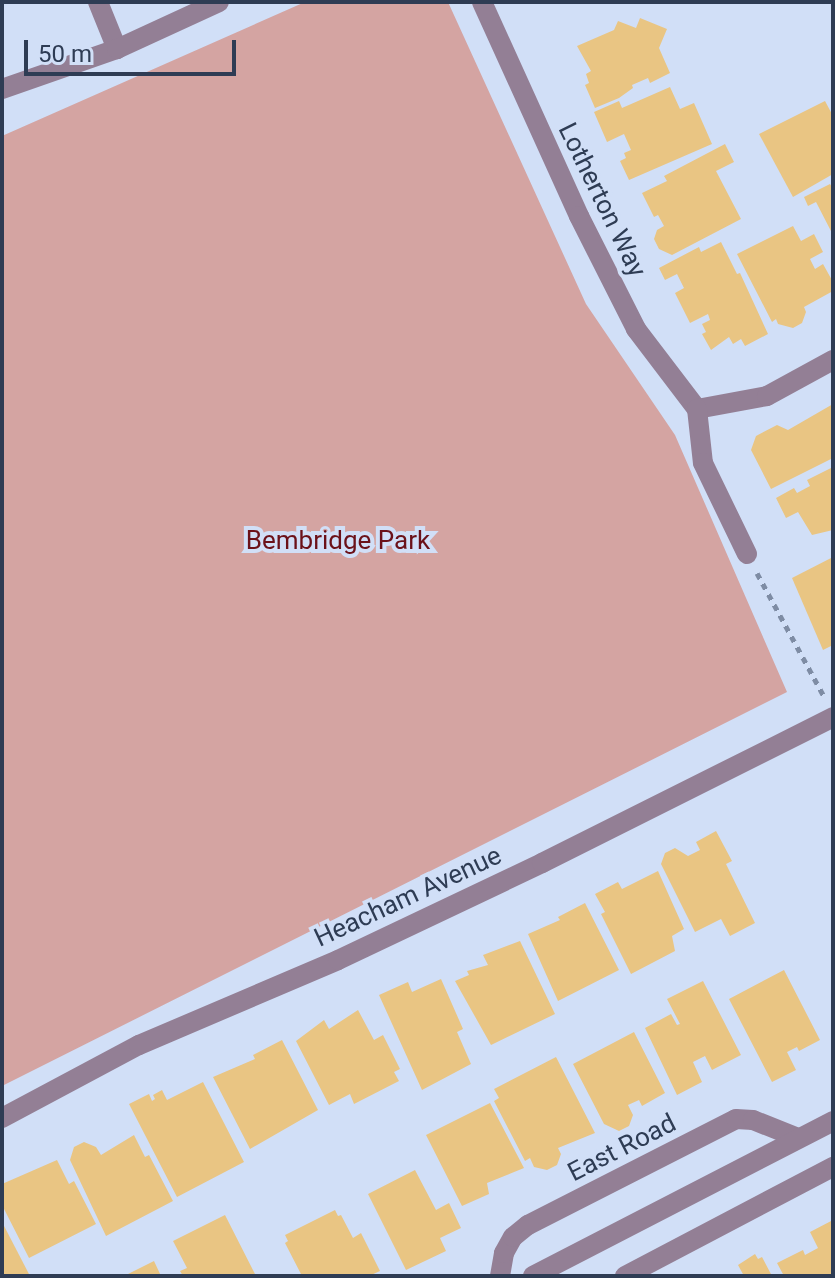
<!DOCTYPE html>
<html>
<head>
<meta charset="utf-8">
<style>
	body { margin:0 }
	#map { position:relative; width:835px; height:1278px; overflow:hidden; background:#d1dff7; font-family:Roboto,sans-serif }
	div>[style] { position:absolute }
	.green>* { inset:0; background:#d4a4a2 }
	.building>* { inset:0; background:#e9c583 }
	.path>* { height:5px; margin-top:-2.5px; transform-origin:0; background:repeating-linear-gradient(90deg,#7e8ca4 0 6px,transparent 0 12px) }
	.minor>* { height:20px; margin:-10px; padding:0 10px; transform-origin:10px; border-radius:10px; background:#937f95 }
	span { translate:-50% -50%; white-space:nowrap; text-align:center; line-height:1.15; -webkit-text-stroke:8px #d1dff7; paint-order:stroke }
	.street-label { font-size:26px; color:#2e3c54 }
	.park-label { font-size:26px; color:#6b1119 }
	.frame { position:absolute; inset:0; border:4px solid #2e3c54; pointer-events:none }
	.scale { position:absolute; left:24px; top:40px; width:212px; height:36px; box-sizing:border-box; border:4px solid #2e3c54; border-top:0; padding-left:10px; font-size:24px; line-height:28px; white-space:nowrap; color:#2e3c54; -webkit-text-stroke:6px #d1dff7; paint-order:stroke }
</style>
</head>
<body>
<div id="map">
	<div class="green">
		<i style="clip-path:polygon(305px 2px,448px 2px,586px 304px,675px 435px,787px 692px,2px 1086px,2px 136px)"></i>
	</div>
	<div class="building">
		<i style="clip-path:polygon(640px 18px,667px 29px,659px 48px,670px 73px,650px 83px,648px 78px,632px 85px,633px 88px,619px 98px,595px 108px,585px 85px,589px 83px,586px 74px,591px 71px,577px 46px,614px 30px,618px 21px,636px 28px)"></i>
		<i style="clip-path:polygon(670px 87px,680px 109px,694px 103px,712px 144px,629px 180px,620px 161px,626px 158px,624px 153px,631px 150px,624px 134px,607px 142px,594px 112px,619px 101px,622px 108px)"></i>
		<i style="clip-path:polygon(825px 101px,833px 116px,833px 174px,793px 197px,759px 134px)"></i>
		<i style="clip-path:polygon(725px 144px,734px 162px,716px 171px,741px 219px,672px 255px,659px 249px,654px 239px,657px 230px,664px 226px,658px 215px,654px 217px,642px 193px,667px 181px,664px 176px)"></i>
		<i style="clip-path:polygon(830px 184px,833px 189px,833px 235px,816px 202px,808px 206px,804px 197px)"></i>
		<i style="clip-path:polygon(793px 226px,801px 241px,814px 234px,823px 252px,810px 259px,815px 269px,823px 264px,833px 282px,833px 291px,804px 307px,806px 312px,802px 323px,793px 328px,778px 324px,776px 319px,772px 322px,737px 254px)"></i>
		<i style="clip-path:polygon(721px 242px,737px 274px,740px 273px,768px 334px,745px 346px,741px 339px,733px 344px,729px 337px,711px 350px,702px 334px,706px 332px,702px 324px,710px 320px,708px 314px,690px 323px,675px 293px,684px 288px,677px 274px,665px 280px,659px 268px,699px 247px,701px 252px)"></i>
		<i style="clip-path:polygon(833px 404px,833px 458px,771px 489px,751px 450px,756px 436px,777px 425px,788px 430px)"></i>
		<i style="clip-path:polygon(833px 467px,833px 530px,812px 535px,798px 512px,786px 518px,776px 498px,794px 488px,797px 493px,810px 486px,807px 480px)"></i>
		<i style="clip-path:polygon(833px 557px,833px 645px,823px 650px,792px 578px)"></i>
		<i style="clip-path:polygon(716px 831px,732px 861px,726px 864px,755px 923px,730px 936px,721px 919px,695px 932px,661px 864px,665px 853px,675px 848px,688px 856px,700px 850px,696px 842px)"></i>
		<i style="clip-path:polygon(658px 871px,684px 929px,672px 936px,675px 951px,631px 974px,601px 914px,605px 912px,595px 894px,618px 882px,622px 889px)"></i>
		<i style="clip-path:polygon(585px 903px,619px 970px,558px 1001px,528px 934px,560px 920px,558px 917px)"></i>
		<i style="clip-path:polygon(520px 941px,555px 1014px,491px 1045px,455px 981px,469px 975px,467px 971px,488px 965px,483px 955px)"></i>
		<i style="clip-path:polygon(784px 970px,820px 1040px,799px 1051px,797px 1047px,787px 1052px,796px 1070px,772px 1082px,729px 999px)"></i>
		<i style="clip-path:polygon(441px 979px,463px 1029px,457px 1032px,471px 1064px,422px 1090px,379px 995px,408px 982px,412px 992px)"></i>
		<i style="clip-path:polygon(703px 981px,741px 1055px,712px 1070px,705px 1056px,693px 1062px,702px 1082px,677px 1095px,645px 1028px,671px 1014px,677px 1025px,680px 1024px,667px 999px)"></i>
		<i style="clip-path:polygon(358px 1010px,374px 1040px,383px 1035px,400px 1069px,394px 1072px,399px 1081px,354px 1104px,350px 1094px,329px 1105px,296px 1041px,324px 1020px,329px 1029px)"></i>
		<i style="clip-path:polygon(634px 1032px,665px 1093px,642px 1106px,639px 1100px,628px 1105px,633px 1115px,629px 1126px,619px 1131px,604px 1124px,573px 1064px)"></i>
		<i style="clip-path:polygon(282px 1040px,318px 1110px,250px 1149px,213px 1077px,255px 1059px,253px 1055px)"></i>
		<i style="clip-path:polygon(556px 1057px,595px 1133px,558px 1148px,561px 1154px,557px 1165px,547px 1170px,534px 1167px,530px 1158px,525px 1161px,494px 1101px,499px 1098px,494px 1089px)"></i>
		<i style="clip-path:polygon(203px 1082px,244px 1162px,177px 1197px,129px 1104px,149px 1094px,152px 1101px,155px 1099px,153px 1095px,162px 1090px,167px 1100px)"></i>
		<i style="clip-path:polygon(490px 1103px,524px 1168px,487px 1183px,489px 1194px,462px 1206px,426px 1135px)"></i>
		<i style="clip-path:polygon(134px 1135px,145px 1157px,149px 1155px,173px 1201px,106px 1236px,70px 1160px,74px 1147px,84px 1142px,96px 1147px,101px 1155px)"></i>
		<i style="clip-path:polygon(57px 1160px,69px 1184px,74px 1181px,96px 1224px,29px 1258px,2px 1205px,2px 1184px)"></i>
		<i style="clip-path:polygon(415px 1170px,436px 1210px,449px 1203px,461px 1228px,440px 1238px,446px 1251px,406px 1270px,368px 1194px)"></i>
		<i style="clip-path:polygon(335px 1210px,338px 1216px,341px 1215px,353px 1238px,361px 1233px,380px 1271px,369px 1276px,302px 1276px,285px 1243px,288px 1241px,285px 1235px)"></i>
		<i style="clip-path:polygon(225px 1215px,256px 1276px,183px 1276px,180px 1271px,187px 1268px,173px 1241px)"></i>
		<i style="clip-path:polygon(833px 1220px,833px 1276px,784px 1276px,777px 1263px,803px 1250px,805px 1255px,818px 1248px,810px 1232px)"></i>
		<i style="clip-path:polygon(2px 1222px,30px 1276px,2px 1276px)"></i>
		<i style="clip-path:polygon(755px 1254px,758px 1259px,762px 1257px,772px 1276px,744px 1276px,738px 1265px)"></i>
		<i style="clip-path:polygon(154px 1261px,161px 1276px,124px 1276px)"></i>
	</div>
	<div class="path">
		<i style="left:757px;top:573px;width:142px;rotate:61.5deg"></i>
	</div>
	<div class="minor">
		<i style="left:98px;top:2px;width:51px;rotate:68deg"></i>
		<i style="left:482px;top:2px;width:235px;rotate:65.6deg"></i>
		<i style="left:579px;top:216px;width:127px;rotate:63.2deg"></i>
		<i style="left:636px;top:329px;width:101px;rotate:52.7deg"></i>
		<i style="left:697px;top:409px;width:71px;rotate:-10.5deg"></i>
		<i style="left:767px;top:396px;width:75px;rotate:-28.6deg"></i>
		<i style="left:2px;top:89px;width:122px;rotate:-19.2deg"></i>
		<i style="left:117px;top:49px;width:112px;rotate:-24.7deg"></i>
		<i style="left:697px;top:409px;width:54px;rotate:83.7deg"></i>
		<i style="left:703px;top:463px;width:101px;rotate:64.2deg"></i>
		<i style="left:2px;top:1118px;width:155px;rotate:-28.1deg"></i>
		<i style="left:139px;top:1045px;width:216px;rotate:-23.1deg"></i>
		<i style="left:338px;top:960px;width:226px;rotate:-25.4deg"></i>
		<i style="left:542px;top:863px;width:326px;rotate:-26.6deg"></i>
		<i style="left:500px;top:1276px;width:23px;rotate:-80deg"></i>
		<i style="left:504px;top:1253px;width:18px;rotate:-61deg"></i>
		<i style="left:513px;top:1237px;width:19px;rotate:-39deg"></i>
		<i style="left:528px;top:1225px;width:233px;rotate:-27deg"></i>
		<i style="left:736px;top:1119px;width:17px;rotate:3deg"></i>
		<i style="left:753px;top:1120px;width:48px;rotate:21.8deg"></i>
		<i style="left:533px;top:1276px;width:338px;rotate:-27.3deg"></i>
		<i style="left:625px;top:1276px;width:235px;rotate:-27.7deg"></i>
	</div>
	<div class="street-label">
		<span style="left:602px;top:200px;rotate:64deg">Lotherton Way</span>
		<span style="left:408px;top:897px;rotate:-25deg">Heacham Avenue</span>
		<span style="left:622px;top:1148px;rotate:-27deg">East Road</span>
	</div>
	<div class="park-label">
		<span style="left:338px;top:541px">Bembridge Park</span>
	</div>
	<div class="frame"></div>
	<div class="scale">50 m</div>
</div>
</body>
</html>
